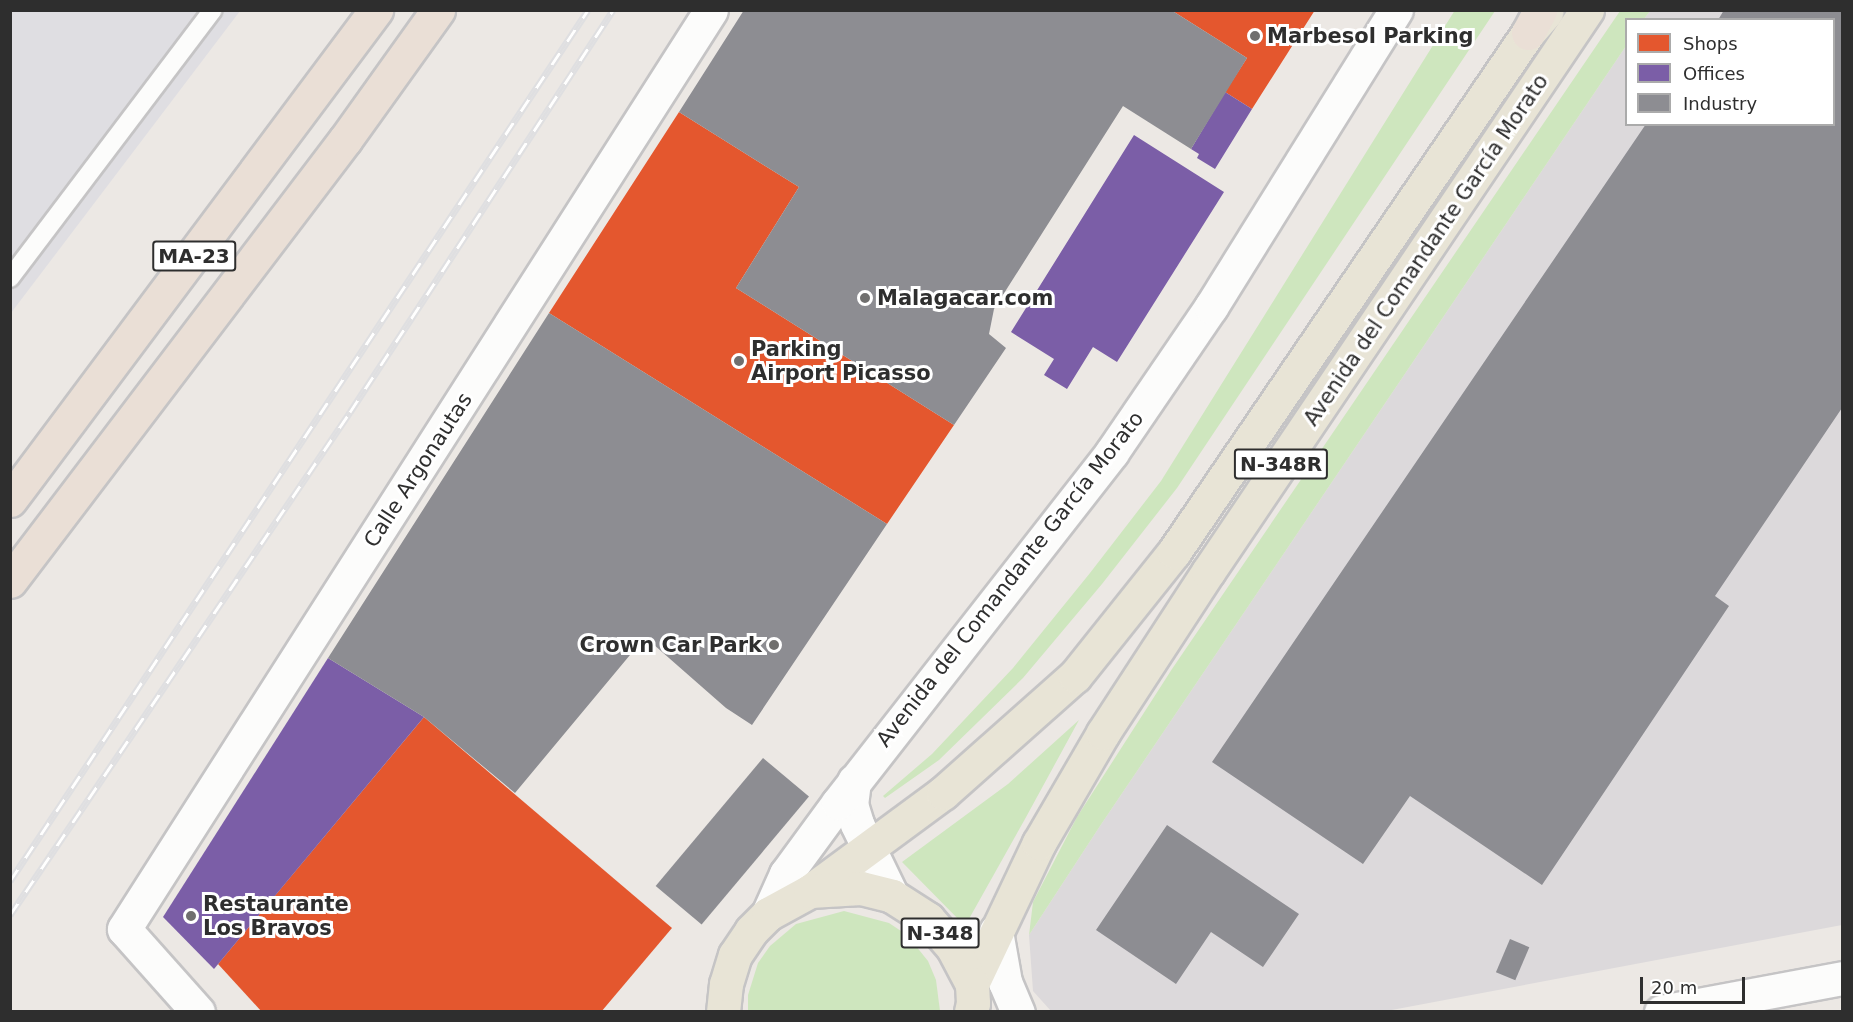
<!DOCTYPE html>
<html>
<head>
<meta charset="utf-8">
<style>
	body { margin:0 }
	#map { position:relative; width:1853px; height:1022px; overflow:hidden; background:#ece8e4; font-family:"DejaVu Sans",sans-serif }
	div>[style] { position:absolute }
	.industrial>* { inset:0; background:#dcd9db }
	.airport>* { inset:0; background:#dfdee2 }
	.green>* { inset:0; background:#cee6be }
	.shops>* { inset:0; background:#e4572e }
	.offices>* { inset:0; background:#7b5ea7 }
	.industry>* { inset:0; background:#8d8d92; transform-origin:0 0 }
	.roads { filter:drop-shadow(2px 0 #c5c4c5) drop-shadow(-2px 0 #c5c4c5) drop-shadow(0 2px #c5c4c5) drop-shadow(0 -2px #c5c4c5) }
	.service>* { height:18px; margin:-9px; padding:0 9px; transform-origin:9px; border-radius:9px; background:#fcfcfb }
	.minor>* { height:33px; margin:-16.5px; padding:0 16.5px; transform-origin:16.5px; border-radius:16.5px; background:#fcfcfb }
	.primary>* { height:33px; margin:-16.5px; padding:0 16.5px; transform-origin:16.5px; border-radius:16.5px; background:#e8e4d6 }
	.motorway>* { height:33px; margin:-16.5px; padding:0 16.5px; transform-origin:16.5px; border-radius:16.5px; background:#eadfd6 }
	.rail>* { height:7px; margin-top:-3.5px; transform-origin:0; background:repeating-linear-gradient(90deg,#fff 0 14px,#dfdfe1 0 28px); box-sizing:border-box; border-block:2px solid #dfdfe1 }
	.dots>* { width:16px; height:16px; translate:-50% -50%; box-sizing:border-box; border:3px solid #fff; border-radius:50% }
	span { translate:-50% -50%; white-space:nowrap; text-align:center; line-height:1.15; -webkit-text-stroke:6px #fff; paint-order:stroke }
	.shield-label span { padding:2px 4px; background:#fff; border:2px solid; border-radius:4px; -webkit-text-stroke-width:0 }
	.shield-label { font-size:20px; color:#2e2e2e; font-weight:700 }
	.poi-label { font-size:21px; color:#2e2e2e; font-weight:700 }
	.left { translate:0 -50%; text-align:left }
	.right { translate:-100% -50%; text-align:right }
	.street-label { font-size:21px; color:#2e2e2e }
	.frame { position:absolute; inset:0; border:12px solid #2e2e2e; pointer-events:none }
	.legend { position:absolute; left:1625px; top:18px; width:210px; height:108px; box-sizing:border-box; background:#fff; border:2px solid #ababab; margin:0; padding:8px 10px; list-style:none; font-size:18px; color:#2e2e2e }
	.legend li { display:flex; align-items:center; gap:12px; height:30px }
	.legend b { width:30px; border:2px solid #ababab }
	.scale { position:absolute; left:1640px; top:977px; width:105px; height:27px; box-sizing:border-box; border:3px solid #2e2e2e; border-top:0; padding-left:8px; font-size:18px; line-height:21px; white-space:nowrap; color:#2e2e2e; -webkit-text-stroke:4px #fff; paint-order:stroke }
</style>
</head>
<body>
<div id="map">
	<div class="industrial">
		<i style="clip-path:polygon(1650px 11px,1842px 11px,1842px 925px,1381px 1012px,1051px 1011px,1033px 991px,1029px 935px,1100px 826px,1626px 46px,1626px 124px,1834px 124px,1834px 20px,1644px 19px)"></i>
	</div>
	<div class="airport">
		<i style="clip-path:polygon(11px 11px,240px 11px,11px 313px)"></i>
	</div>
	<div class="green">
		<i style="clip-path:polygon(1455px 10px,1495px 11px,1177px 488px,1102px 584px,1023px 678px,939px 760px,885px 798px,883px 796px,932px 754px,1013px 668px,1090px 573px,1161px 481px)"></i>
		<i style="clip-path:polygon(1620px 11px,1650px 11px,1644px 19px,1626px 20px,1626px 46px,1100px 826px,1029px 935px,1033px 902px,1077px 817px,1172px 669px)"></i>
		<i style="clip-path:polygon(1079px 720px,1025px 819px,965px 926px,902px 862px,1008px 784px)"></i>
		<i style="clip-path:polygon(844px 911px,889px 923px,907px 935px,928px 961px,936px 980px,940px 1011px,748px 1011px,748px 995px,758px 963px,770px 946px,796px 924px)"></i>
	</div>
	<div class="shops">
		<i style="clip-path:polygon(1171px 10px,1315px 10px,1252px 109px,1225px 92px,1247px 58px)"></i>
		<i style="clip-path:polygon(679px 112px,799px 187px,736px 288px,954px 425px,887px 524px,549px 313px)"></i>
		<i style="clip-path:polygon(424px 717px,672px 928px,601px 1012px,262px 1012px,218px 964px)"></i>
	</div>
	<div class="offices">
		<i style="clip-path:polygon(1225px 92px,1252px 109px,1215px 169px,1197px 158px,1199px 154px,1191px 149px)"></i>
		<i style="clip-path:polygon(1134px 135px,1224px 192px,1117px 362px,1093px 347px,1067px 389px,1044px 375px,1054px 359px,1011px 332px)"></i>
		<i style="clip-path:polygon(328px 658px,424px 717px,214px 969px,163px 917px)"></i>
	</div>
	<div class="industry">
		<i style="clip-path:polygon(744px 10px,1171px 10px,1247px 58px,1191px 149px,1123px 106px,994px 309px,989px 334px,1006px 348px,954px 425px,736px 288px,799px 187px,679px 112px)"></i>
		<i style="clip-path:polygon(1724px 10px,1842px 10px,1842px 408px,1715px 596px,1729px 606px,1542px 885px,1410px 796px,1363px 864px,1212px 762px,1646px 124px,1834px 124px,1834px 20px,1718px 20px)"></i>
		<i style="clip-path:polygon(549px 313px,887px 524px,752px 725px,726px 708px,645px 637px,515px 793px,424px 717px,328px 658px)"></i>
		<i style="left:763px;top:758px;width:60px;height:167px;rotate:40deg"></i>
		<i style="clip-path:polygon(1167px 825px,1299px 914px,1263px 967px,1211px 932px,1176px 984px,1096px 930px)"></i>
		<i style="left:1510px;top:939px;width:21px;height:36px;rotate:23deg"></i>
	</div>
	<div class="roads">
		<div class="service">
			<i style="left:10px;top:278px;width:336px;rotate:-52.9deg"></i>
		</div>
		<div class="minor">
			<i style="left:854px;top:781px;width:23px;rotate:97deg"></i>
			<i style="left:851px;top:804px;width:21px;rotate:73deg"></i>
			<i style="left:857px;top:824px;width:80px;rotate:64.1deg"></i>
			<i style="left:768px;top:914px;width:44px;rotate:-65.8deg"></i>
			<i style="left:786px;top:874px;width:88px;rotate:-53.8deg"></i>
			<i style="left:838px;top:803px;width:445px;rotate:-52deg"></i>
			<i style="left:1112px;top:452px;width:176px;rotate:-55.7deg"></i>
			<i style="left:1211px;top:307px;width:350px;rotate:-58.1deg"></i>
			<i style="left:996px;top:931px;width:52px;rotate:80deg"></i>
			<i style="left:1005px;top:982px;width:33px;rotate:67deg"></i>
			<i style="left:198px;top:1012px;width:111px;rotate:-131.7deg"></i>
			<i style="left:124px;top:929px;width:1090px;rotate:-57.43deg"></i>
			<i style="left:1661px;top:1012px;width:184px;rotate:-10.6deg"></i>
		</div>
		<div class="primary">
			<i style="left:810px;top:891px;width:165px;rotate:-36.4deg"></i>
			<i style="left:943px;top:793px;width:176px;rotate:-41.6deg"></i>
			<i style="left:1075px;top:676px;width:159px;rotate:-51.4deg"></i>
			<i style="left:1174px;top:552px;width:628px;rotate:-55.7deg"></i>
			<i style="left:1528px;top:33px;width:28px;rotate:-49deg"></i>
			<i style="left:972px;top:984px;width:156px;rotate:-64.6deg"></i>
			<i style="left:1039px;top:843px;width:127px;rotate:-59.8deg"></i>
			<i style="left:1103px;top:733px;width:192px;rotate:-56.9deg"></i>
			<i style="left:1208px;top:572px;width:678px;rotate:-56.01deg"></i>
			<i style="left:723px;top:1012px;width:28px;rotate:-84deg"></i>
			<i style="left:726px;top:984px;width:30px;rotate:-73deg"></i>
			<i style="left:735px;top:955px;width:29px;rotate:-56deg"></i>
			<i style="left:751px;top:931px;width:24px;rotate:-45deg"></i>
			<i style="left:768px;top:914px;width:48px;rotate:-28.7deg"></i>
			<i style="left:810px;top:891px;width:51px;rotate:-3.4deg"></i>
			<i style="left:861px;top:888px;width:32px;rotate:14deg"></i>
			<i style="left:892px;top:896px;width:43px;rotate:32.6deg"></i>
			<i style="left:928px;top:919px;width:38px;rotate:49deg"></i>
			<i style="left:953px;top:948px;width:41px;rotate:62.2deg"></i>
			<i style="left:972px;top:984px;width:19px;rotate:87deg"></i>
			<i style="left:973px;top:1003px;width:9px;rotate:103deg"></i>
		</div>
		<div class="motorway">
			<i style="left:1528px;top:33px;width:26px;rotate:-62deg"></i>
			<i style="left:10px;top:500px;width:612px;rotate:-53.24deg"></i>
			<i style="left:10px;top:581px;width:554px;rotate:-52.78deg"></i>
			<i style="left:345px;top:140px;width:160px;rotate:-54.4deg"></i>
		</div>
	</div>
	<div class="rail">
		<i style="left:10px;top:881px;width:1045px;rotate:-56.43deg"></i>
		<i style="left:10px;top:915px;width:607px;rotate:-55.94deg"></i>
		<i style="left:350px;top:412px;width:480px;rotate:-56.8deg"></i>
	</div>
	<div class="dots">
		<i style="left:1255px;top:36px;background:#706f6e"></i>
		<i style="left:865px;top:298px;background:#706f6e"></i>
		<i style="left:739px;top:361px;background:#706f6e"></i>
		<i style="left:774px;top:645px;background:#706f6e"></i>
		<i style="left:191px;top:916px;background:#706f6e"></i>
	</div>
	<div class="shield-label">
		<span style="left:194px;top:256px">MA-23</span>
		<span style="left:1281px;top:464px">N-348R</span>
		<span style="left:940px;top:933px">N-348</span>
	</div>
	<div class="poi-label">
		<span class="left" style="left:1267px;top:36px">Marbesol Parking</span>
		<span class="left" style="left:877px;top:298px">Malagacar.com</span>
		<span class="left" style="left:751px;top:361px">Parking<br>Airport Picasso</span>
		<span class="right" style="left:762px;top:645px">Crown Car Park</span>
		<span class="left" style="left:203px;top:916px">Restaurante<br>Los Bravos</span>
	</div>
	<div class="street-label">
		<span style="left:1426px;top:250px;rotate:-56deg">Avenida del Comandante García Morato</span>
		<span style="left:418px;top:470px;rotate:-57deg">Calle Argonautas</span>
		<span style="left:1010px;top:579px;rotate:-52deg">Avenida del Comandante García Morato</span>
	</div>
	<div class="frame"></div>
	<ul class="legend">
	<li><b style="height:16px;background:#e4572e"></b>Shops</li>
	<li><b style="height:16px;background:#7b5ea7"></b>Offices</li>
	<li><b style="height:16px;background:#8d8d92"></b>Industry</li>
	</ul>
	<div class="scale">20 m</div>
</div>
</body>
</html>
